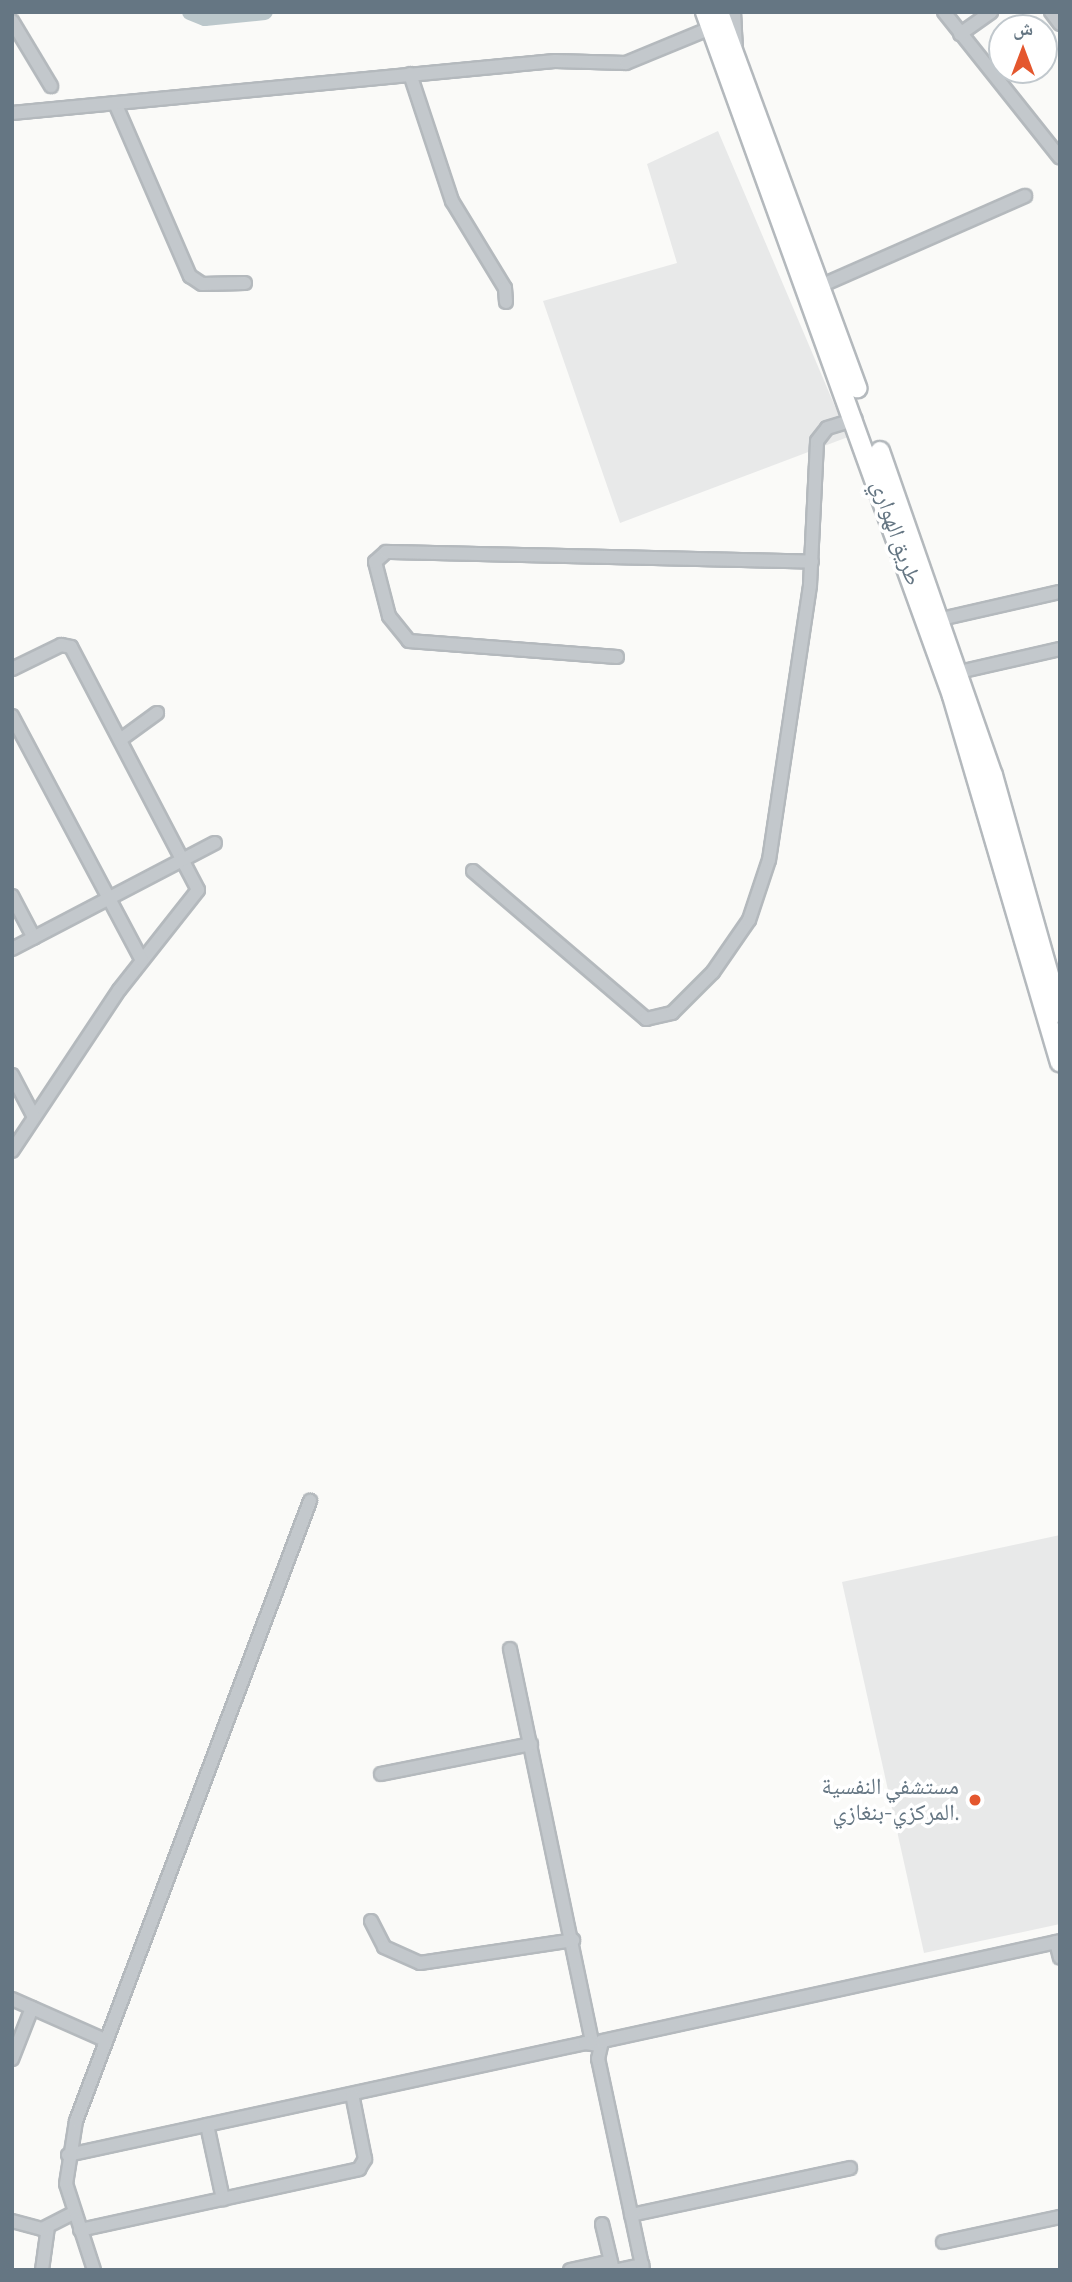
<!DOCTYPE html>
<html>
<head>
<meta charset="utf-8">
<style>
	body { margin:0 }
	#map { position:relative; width:1072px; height:2282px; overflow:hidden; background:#fafaf8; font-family:"Sofia Sans Condensed","Noto Naskh Arabic",sans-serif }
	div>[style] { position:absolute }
	.built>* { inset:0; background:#e8e9e9 }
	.river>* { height:16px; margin:-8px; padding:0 8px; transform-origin:8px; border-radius:8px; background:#bbc7cb }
	.roads { filter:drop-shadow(2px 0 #b4b9bd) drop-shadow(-2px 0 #b4b9bd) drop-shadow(0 2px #b4b9bd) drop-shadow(0 -2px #b4b9bd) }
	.minor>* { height:12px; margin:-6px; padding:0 6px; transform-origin:6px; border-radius:6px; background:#c3c8cc }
	.highway>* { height:18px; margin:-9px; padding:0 9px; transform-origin:9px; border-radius:9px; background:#fff }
	.dots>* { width:19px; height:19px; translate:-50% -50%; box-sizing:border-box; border:4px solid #fff; border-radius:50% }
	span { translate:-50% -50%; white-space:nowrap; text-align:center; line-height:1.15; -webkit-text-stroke:7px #fff; paint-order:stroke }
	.street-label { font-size:23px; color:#657683 }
	.poi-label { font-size:23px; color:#657683 }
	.right { translate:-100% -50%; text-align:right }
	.frame { position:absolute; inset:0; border:14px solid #657683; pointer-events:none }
	.north { position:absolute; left:988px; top:14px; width:70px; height:70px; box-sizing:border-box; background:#fff; border:2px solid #c1c8cd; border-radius:50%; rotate:0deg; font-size:19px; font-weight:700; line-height:28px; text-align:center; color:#657683 }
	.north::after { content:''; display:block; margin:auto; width:24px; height:32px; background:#e4572e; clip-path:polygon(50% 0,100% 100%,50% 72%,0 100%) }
</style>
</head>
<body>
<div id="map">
	<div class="built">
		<i style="clip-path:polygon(718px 131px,848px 437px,620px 523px,543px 301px,677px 263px,647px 164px)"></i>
		<i style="clip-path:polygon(1060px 1535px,1060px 1924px,924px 1953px,842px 1582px)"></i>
	</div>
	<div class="river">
		<i style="left:190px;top:12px;width:16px;rotate:22deg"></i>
		<i style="left:205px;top:18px;width:60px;rotate:-5.7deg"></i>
	</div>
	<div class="roads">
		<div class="minor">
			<i style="left:734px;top:12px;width:33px;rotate:87deg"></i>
			<i style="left:944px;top:12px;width:186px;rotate:51.5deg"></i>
			<i style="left:1051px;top:12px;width:15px;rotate:53deg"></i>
			<i style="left:12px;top:21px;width:76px;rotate:59deg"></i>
			<i style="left:960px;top:34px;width:38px;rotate:-35deg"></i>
			<i style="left:410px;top:74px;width:134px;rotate:71.7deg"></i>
			<i style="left:452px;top:201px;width:102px;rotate:58.7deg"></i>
			<i style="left:505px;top:288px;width:14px;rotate:86deg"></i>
			<i style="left:115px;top:103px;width:189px;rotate:66.6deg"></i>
			<i style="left:190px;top:276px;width:14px;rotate:34deg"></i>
			<i style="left:202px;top:284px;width:43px;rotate:-1.3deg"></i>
			<i style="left:12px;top:113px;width:545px;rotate:-5.47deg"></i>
			<i style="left:555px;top:61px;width:71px;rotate:1.6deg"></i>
			<i style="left:626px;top:63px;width:92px;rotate:-22.4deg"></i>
			<i style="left:820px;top:286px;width:224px;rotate:-23.7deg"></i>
			<i style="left:941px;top:619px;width:122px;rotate:-12.8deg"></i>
			<i style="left:617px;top:657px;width:209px;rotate:-175.6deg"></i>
			<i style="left:409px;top:641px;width:32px;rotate:-129deg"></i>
			<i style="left:389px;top:616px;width:56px;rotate:-104.5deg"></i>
			<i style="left:375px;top:562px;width:15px;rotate:-42deg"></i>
			<i style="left:386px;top:552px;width:426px;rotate:1.3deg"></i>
			<i style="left:12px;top:669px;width:55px;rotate:-26.1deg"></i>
			<i style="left:61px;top:645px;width:10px;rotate:11deg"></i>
			<i style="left:71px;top:647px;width:274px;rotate:62.4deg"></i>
			<i style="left:198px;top:890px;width:127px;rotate:128.3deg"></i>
			<i style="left:119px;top:990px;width:193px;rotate:123.6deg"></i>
			<i style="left:959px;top:672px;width:104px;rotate:-12.8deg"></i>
			<i style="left:12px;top:716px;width:276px;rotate:62deg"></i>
			<i style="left:120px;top:740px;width:46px;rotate:-36.1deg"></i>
			<i style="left:473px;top:871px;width:228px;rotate:40.5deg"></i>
			<i style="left:646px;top:1019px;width:27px;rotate:-13deg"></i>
			<i style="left:672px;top:1013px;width:58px;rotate:-45deg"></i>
			<i style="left:713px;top:972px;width:63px;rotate:-55.3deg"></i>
			<i style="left:749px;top:920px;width:63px;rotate:-71.6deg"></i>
			<i style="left:769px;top:860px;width:278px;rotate:-81.5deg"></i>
			<i style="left:810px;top:585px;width:144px;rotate:-87.2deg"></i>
			<i style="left:817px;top:441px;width:16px;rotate:-52deg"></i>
			<i style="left:827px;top:428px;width:30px;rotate:-17deg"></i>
			<i style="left:12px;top:896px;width:47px;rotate:62.4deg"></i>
			<i style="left:12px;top:949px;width:229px;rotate:-27.6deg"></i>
			<i style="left:12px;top:1075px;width:47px;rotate:62.4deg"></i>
			<i style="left:510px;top:1649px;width:402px;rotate:78.2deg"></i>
			<i style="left:381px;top:1774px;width:153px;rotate:-11.3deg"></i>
			<i style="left:371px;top:1921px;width:29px;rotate:63deg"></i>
			<i style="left:384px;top:1947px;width:39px;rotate:24deg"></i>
			<i style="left:420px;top:1963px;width:155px;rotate:-8.5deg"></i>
			<i style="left:1056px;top:1942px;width:16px;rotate:76deg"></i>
			<i style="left:12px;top:1999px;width:102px;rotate:23.8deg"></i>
			<i style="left:12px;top:2059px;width:55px;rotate:-68.6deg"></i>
			<i style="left:207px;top:2125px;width:76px;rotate:77.8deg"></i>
			<i style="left:68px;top:2155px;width:529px;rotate:-12.22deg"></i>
			<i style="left:585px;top:2043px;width:14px;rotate:8deg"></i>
			<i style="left:631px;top:2215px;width:224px;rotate:-12.1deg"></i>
			<i style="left:12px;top:2221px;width:31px;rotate:15deg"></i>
			<i style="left:42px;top:2229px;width:36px;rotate:-27deg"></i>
			<i style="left:602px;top:2224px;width:47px;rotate:76.6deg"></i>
			<i style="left:80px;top:2230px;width:286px;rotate:-12.3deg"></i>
			<i style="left:359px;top:2169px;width:12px;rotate:-59deg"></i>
			<i style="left:365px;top:2159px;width:66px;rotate:-101.3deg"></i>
			<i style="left:943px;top:2242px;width:120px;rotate:-12.1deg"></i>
			<i style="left:42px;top:2270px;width:43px;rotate:-82.1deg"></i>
			<i style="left:94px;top:2270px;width:90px;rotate:-108deg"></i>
			<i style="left:66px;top:2184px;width:64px;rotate:-81deg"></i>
			<i style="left:76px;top:2121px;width:663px;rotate:-69.32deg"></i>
			<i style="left:570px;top:2270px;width:40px;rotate:-12deg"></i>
			<i style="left:618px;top:2270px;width:25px;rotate:-12deg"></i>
			<i style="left:643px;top:2270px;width:216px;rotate:-102deg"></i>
			<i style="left:598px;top:2059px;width:18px;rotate:-77deg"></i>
			<i style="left:602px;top:2041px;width:469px;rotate:-12.3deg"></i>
		</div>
		<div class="highway">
			<i style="left:705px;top:12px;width:727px;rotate:70.14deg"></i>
			<i style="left:952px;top:696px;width:382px;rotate:73.6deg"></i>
			<i style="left:719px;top:12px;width:401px;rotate:69.8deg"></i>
			<i style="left:880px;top:451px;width:343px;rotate:70.8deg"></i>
			<i style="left:993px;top:775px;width:248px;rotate:74.3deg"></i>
		</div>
	</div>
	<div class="dots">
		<i style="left:975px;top:1800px;background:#e4572e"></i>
	</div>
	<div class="street-label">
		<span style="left:896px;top:533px;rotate:71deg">طريق الهواري</span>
	</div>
	<div class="poi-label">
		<span class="right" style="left:959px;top:1800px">مستشفي النفسية<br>المركزي-بنغازي.</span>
	</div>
	<div class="frame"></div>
	<div class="north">ش</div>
</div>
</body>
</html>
